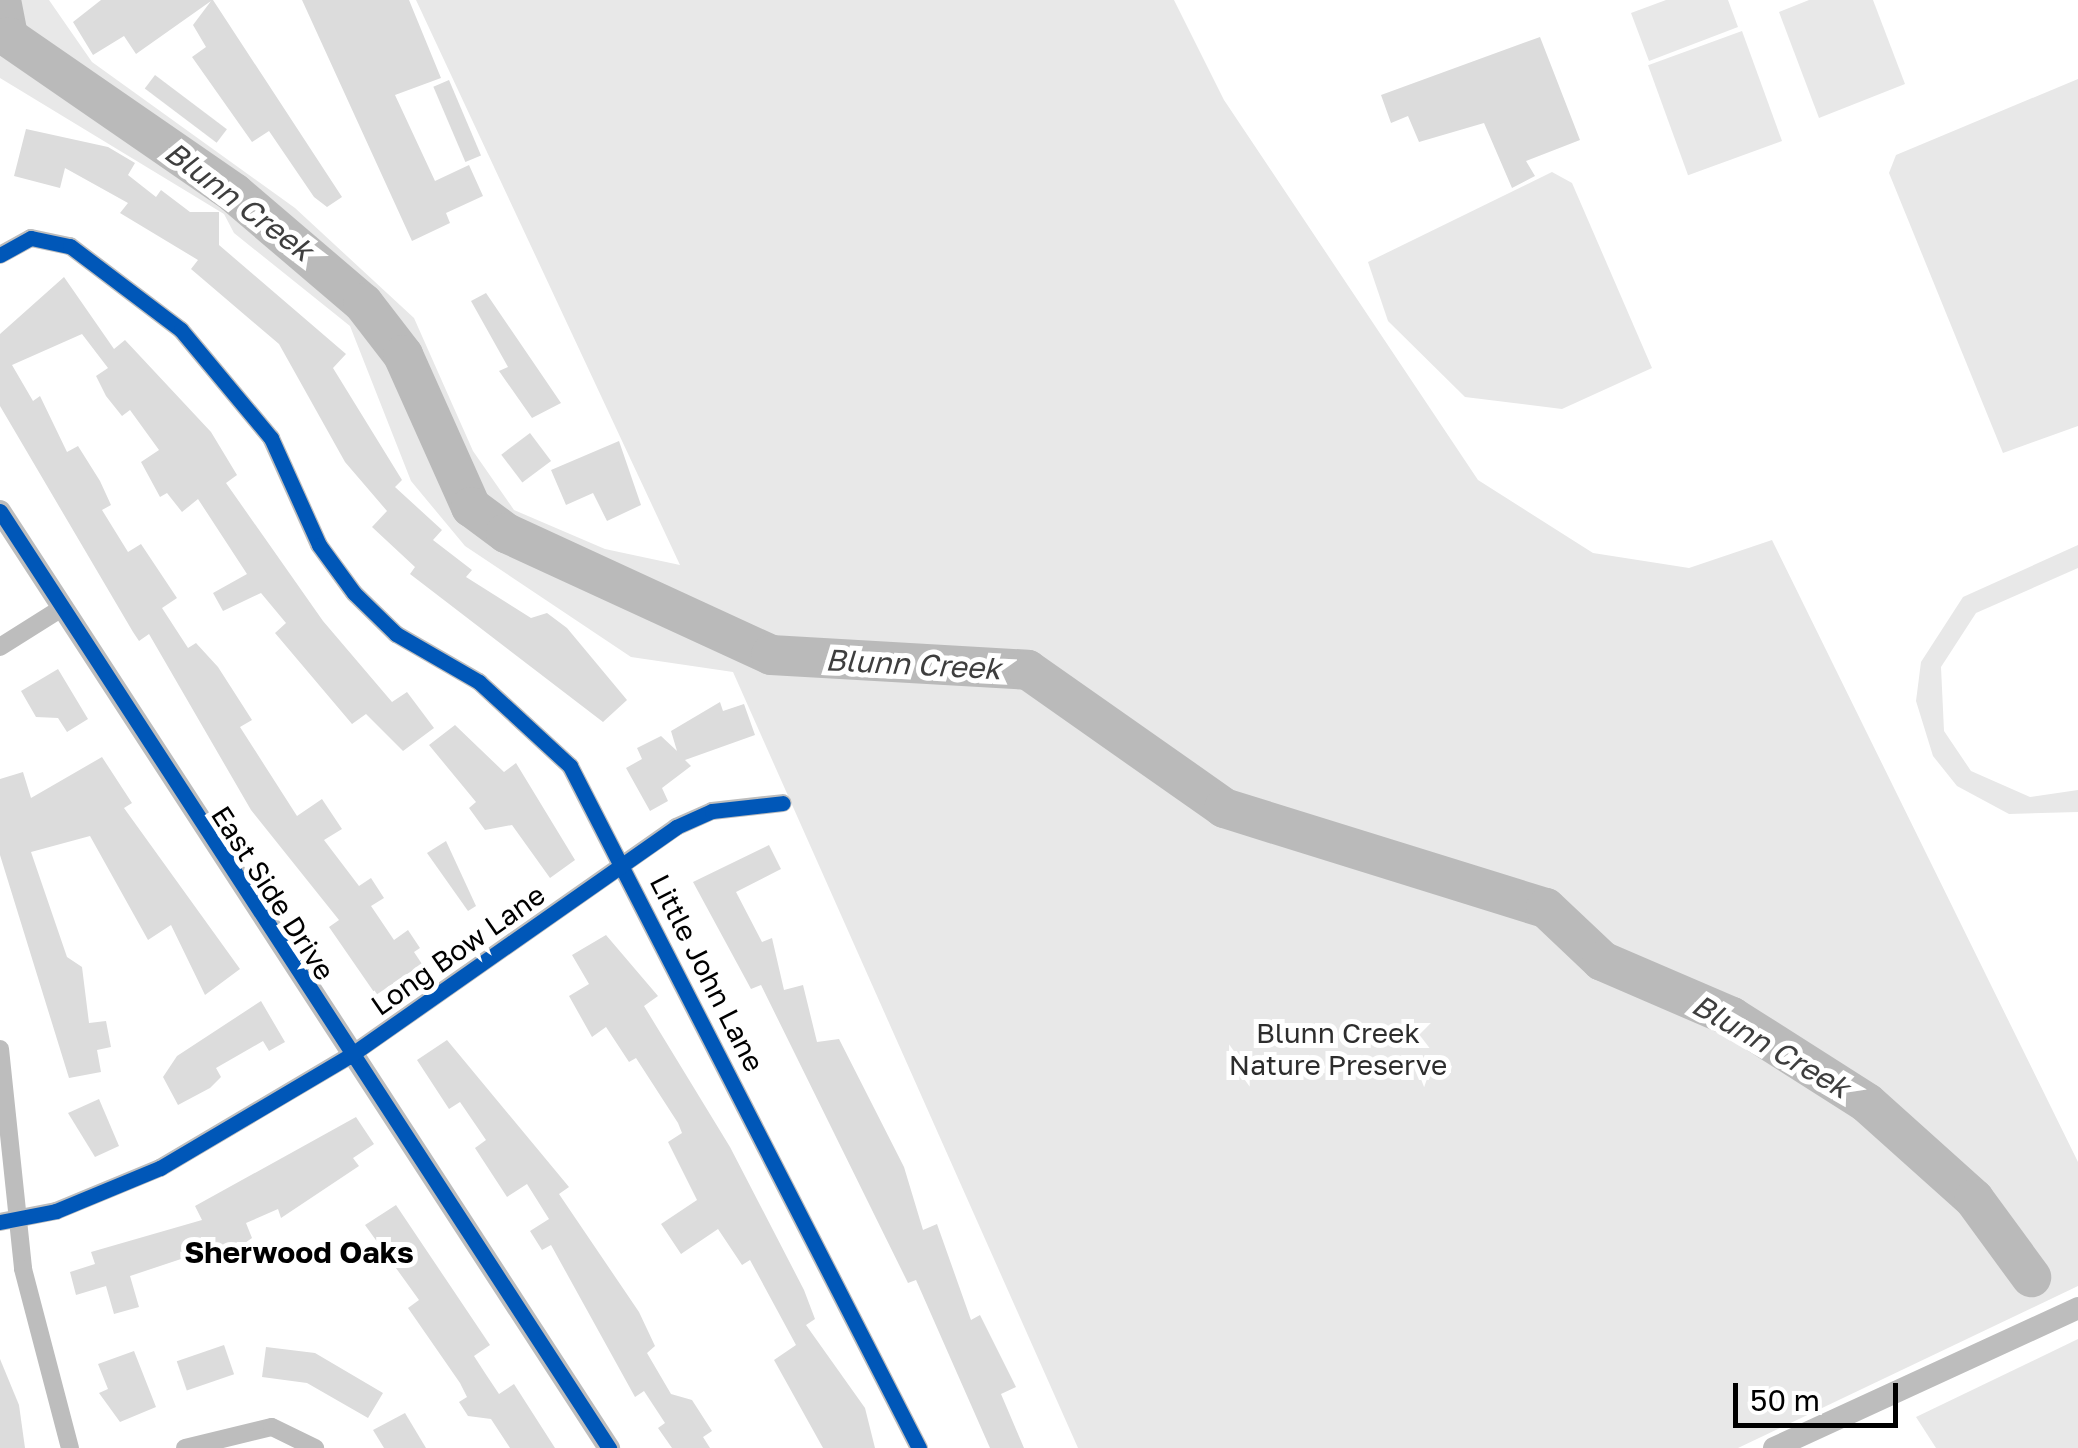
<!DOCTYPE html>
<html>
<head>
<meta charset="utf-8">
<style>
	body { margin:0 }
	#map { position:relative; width:2078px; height:1448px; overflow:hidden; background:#fff; font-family:"Golos Text",sans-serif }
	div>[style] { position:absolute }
	.green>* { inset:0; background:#e8e8e8; transform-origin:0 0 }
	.river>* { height:40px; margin:-20px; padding:0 20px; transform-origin:20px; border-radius:20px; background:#bababa }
	.building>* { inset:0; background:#dcdcdc; transform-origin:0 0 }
	.minor>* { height:18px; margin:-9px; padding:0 9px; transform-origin:9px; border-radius:9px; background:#bdbdbd }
	.tertiary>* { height:22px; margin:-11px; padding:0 11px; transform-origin:11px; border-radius:11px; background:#bdbdbd }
	.cycleway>* { height:15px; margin:-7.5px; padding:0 7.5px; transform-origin:7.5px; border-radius:7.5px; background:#0057b8 }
	span { translate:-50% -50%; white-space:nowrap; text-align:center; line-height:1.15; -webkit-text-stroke:10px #fff; paint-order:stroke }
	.street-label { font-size:28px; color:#000 }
	.park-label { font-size:28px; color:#2d2d2d }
	.water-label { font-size:30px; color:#3e3e3e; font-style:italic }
	.neighbourhood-label { font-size:30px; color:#000; font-weight:700 }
	.scale { position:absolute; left:1733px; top:1383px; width:165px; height:45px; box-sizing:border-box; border:5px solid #000; border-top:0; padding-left:12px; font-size:30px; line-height:35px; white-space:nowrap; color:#000; -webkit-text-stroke:8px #fff; paint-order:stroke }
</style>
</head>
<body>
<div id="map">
	<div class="green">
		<i style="clip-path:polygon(21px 0,49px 0,92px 62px,295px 208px,414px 318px,473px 451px,514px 510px,605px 549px,680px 565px,416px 0,1174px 0,1224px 100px,1478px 480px,1593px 553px,1689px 568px,1772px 540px,2078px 1162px,2078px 1286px,1738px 1448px,1078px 1448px,733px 672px,631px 657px,465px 546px,411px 481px,350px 326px,234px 233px,224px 214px,0 78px,0 16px)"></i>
		<i style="clip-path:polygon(1666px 0,1728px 0,1738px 27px,1649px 61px,1631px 13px)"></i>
		<i style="clip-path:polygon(1809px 0,1873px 0,1905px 84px,1819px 118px,1779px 12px)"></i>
		<i style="left:1742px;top:31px;width:117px;height:100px;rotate:70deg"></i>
		<i style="clip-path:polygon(2078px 79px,2078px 426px,2003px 453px,1889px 173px,1896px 155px)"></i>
		<i style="clip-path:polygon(1552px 172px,1572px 183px,1652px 368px,1562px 409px,1465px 397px,1388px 321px,1368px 262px)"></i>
		<i style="clip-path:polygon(2078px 545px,2078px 568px,1976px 613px,1941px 667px,1944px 731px,1971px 771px,2030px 797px,2078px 790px,2078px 812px,2009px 814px,1957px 786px,1933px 756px,1916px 701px,1921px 662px,1963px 597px)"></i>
		<i style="clip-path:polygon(2078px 1339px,2078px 1448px,1936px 1448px,1916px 1417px)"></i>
	</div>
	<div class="river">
		<i style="left:1px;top:0;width:38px;rotate:79deg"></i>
		<i style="left:8px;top:37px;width:275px;rotate:34.6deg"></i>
		<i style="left:234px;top:193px;width:170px;rotate:40.5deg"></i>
		<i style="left:363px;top:303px;width:66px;rotate:52.4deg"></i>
		<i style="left:403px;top:355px;width:167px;rotate:65.9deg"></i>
		<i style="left:471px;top:507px;width:44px;rotate:36.6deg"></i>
		<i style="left:506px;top:533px;width:292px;rotate:24.7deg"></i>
		<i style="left:771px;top:655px;width:257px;rotate:3.3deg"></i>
		<i style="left:1028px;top:670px;width:240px;rotate:35.1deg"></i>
		<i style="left:1224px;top:808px;width:337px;rotate:17.3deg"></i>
		<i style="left:1546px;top:908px;width:77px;rotate:43.4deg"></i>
		<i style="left:1602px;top:961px;width:142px;rotate:23.3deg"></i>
		<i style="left:1732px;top:1017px;width:160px;rotate:32.5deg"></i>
		<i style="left:1867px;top:1103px;width:144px;rotate:41.9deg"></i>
		<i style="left:1974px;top:1199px;width:97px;rotate:53.8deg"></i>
	</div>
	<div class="building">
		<i style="clip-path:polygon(101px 0,213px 0,342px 197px,327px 207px,314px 197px,269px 131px,252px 142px,192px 57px,206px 47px,193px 25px,211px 1px,136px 54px,124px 36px,93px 55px,73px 22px)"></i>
		<i style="clip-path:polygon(302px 0,409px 0,441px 78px,395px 95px,435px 181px,469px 165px,483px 196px,446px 213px,450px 223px,412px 241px)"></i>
		<i style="clip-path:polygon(1540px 37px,1580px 140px,1526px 161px,1535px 176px,1512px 188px,1484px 123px,1419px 142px,1408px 116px,1391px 123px,1381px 95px)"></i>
		<i style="left:155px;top:75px;width:90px;height:17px;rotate:37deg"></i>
		<i style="left:449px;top:80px;width:82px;height:17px;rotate:67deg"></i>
		<i style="clip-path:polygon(26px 129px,108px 147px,135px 163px,128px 175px,156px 197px,161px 190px,190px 212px,219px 212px,219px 245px,346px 354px,333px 368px,402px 480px,395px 487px,442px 530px,433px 540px,472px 570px,466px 577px,531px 618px,547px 613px,567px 628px,627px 700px,603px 722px,410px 574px,415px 567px,372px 527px,387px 511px,345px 462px,279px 344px,191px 269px,198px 260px,120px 213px,128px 203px,65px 168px,60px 188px,14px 176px)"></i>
		<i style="clip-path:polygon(64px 277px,114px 349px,125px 340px,211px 432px,237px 475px,226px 483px,323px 621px,392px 702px,407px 692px,434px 728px,403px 751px,366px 714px,352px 724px,275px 633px,286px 623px,261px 593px,223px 611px,213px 593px,247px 574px,198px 499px,182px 512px,167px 493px,160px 497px,141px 462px,159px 450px,130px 410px,122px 416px,106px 396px,96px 376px,108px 368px,82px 334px,12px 365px,33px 401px,40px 396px,67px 452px,78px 446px,100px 481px,111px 505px,102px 510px,128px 552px,141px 544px,177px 598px,162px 608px,188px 648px,196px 643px,218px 667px,252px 720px,240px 727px,297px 816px,322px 799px,342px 829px,324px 840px,359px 886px,371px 878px,384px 898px,371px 906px,394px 940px,408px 930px,420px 948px,414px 952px,422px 964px,376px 995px,329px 927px,339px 920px,251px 810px,149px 634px,139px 641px,133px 632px,0 406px,0 334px)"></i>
		<i style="clip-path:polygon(486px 293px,561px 403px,532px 418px,499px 371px,508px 367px,471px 301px)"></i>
		<i style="left:530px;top:433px;width:35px;height:36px;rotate:53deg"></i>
		<i style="clip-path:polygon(619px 441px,641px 505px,607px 521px,593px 493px,566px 505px,551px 470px)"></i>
		<i style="clip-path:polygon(58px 669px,88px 719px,67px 732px,58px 718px,36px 717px,21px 691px)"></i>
		<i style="clip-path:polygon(720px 702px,723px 711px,744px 704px,755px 735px,685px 760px,691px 766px,662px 788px,668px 801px,650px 811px,626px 768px,642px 759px,637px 748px,661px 736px,677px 751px,671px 731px)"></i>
		<i style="clip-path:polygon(455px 725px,504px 772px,516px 763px,575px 860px,550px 878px,512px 825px,485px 830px,469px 808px,476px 802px,429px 745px)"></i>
		<i style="clip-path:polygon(102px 757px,132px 803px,124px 808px,240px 969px,205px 995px,171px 925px,148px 940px,90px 836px,31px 852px,67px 957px,82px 967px,89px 1023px,106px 1021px,111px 1047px,97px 1050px,101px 1072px,69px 1078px,0 855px,0 779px,23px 772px,31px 798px)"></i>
		<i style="clip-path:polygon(446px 841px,476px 906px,468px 911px,427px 853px)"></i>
		<i style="clip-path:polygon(769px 845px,781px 869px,736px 892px,762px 942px,772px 938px,784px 990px,803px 985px,817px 1042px,839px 1039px,904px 1167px,923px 1230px,937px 1224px,971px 1320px,980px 1315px,1016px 1387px,1001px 1394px,1024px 1448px,990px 1448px,916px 1280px,908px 1283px,761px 985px,751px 989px,693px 882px)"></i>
		<i style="clip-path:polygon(606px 935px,658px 996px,644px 1006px,730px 1147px,804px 1290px,815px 1319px,806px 1325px,865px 1408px,875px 1448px,823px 1448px,774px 1360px,796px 1345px,750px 1260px,742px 1265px,718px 1229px,681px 1254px,661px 1224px,697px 1200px,668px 1142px,682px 1133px,678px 1123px,636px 1058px,629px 1062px,606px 1027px,592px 1037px,569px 996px,589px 984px,572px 955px)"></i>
		<i style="clip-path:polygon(261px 1001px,285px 1042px,269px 1051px,263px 1041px,216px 1068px,221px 1077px,210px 1088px,178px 1105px,163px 1077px,177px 1056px)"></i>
		<i style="clip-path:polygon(447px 1040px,569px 1187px,559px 1194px,639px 1312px,655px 1346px,647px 1353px,671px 1394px,692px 1400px,712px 1431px,703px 1437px,710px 1448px,672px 1448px,658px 1428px,665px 1423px,644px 1391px,635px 1397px,551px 1245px,542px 1250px,530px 1231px,549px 1219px,527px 1184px,507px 1197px,475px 1148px,486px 1140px,460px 1102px,449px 1109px,417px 1060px)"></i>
		<i style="clip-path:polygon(99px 1099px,119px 1146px,95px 1157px,68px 1113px)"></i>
		<i style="clip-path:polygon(356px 1117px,374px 1144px,353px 1158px,359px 1166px,281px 1218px,278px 1209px,246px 1223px,252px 1238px,228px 1255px,223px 1245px,130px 1276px,139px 1307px,114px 1314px,106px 1286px,76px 1295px,70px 1272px,95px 1264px,91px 1252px,202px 1220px,195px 1206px)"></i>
		<i style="clip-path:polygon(396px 1205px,490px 1345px,474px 1356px,485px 1373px,499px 1394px,514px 1384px,555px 1448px,510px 1448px,491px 1419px,468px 1416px,459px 1402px,467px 1397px,460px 1383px,408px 1308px,419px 1300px,365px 1225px)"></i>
		<i style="left:224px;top:1345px;width:31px;height:50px;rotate:71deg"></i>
		<i style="clip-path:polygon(266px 1347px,315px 1353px,383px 1393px,368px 1418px,307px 1383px,262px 1377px)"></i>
		<i style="clip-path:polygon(134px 1351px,156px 1407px,120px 1422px,99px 1393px,108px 1389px,98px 1364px)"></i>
		<i style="clip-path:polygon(0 1359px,19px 1405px,25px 1448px,0 1448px)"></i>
		<i style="clip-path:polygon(405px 1413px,426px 1448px,384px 1448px,373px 1430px)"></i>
	</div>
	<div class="minor">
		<i style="left:0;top:255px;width:35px;rotate:-29deg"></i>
		<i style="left:31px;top:238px;width:40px;rotate:12deg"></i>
		<i style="left:70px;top:246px;width:139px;rotate:37.1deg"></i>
		<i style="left:181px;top:330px;width:141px;rotate:50.2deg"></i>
		<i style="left:271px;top:438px;width:117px;rotate:65.8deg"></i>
		<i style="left:319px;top:545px;width:59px;rotate:53.9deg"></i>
		<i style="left:354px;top:593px;width:59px;rotate:44.3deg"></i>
		<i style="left:396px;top:634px;width:96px;rotate:30deg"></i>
		<i style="left:479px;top:682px;width:124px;rotate:42.7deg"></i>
		<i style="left:570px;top:766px;width:766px;rotate:62.9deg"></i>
		<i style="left:0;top:647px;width:71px;rotate:-32.3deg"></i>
		<i style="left:0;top:1049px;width:221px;rotate:84deg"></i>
		<i style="left:23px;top:1269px;width:185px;rotate:75.3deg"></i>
		<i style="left:0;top:1222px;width:57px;rotate:-11.1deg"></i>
		<i style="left:56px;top:1211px;width:113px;rotate:-22.5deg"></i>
		<i style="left:160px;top:1168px;width:218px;rotate:-30.6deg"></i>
		<i style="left:348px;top:1057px;width:401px;rotate:-35deg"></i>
		<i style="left:676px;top:827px;width:39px;rotate:-24deg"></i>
		<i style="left:712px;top:811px;width:71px;rotate:-6.4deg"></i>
		<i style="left:185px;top:1448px;width:89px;rotate:-13.6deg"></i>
		<i style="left:272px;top:1427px;width:48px;rotate:26deg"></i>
	</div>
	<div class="tertiary">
		<i style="left:0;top:511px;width:1118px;rotate:56.98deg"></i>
		<i style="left:1774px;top:1448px;width:335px;rotate:-24.7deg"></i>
	</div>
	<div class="cycleway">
		<i style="left:0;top:255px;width:35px;rotate:-29deg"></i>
		<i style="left:31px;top:238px;width:40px;rotate:12deg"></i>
		<i style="left:70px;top:246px;width:139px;rotate:37.1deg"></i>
		<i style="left:181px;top:330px;width:141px;rotate:50.2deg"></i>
		<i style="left:271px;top:438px;width:117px;rotate:65.8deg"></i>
		<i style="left:319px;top:545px;width:59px;rotate:53.9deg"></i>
		<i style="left:354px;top:593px;width:59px;rotate:44.3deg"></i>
		<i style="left:396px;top:634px;width:96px;rotate:30deg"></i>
		<i style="left:479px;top:682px;width:124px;rotate:42.7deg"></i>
		<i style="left:570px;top:766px;width:766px;rotate:62.9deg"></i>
		<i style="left:0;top:511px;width:1118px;rotate:56.98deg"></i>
		<i style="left:0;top:1222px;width:57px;rotate:-11.1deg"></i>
		<i style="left:56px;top:1211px;width:113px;rotate:-22.5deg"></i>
		<i style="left:160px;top:1168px;width:218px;rotate:-30.6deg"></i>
		<i style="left:348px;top:1057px;width:401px;rotate:-35deg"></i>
		<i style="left:676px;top:827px;width:39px;rotate:-24deg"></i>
		<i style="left:712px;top:811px;width:71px;rotate:-6.4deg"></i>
	</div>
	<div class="street-label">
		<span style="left:273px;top:893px;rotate:57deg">East Side Drive</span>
		<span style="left:458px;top:950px;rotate:-35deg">Long Bow Lane</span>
		<span style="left:707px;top:973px;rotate:63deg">Little John Lane</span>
	</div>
	<div class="park-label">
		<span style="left:1338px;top:1049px">Blunn Creek<br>Nature Preserve</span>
	</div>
	<div class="water-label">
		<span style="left:239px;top:201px;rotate:37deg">Blunn Creek</span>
		<span style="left:913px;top:664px;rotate:3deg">Blunn Creek</span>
		<span style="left:1771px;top:1046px;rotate:30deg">Blunn Creek</span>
	</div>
	<div class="neighbourhood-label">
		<span style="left:299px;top:1252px">Sherwood Oaks</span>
	</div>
	<div class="scale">50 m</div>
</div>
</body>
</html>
